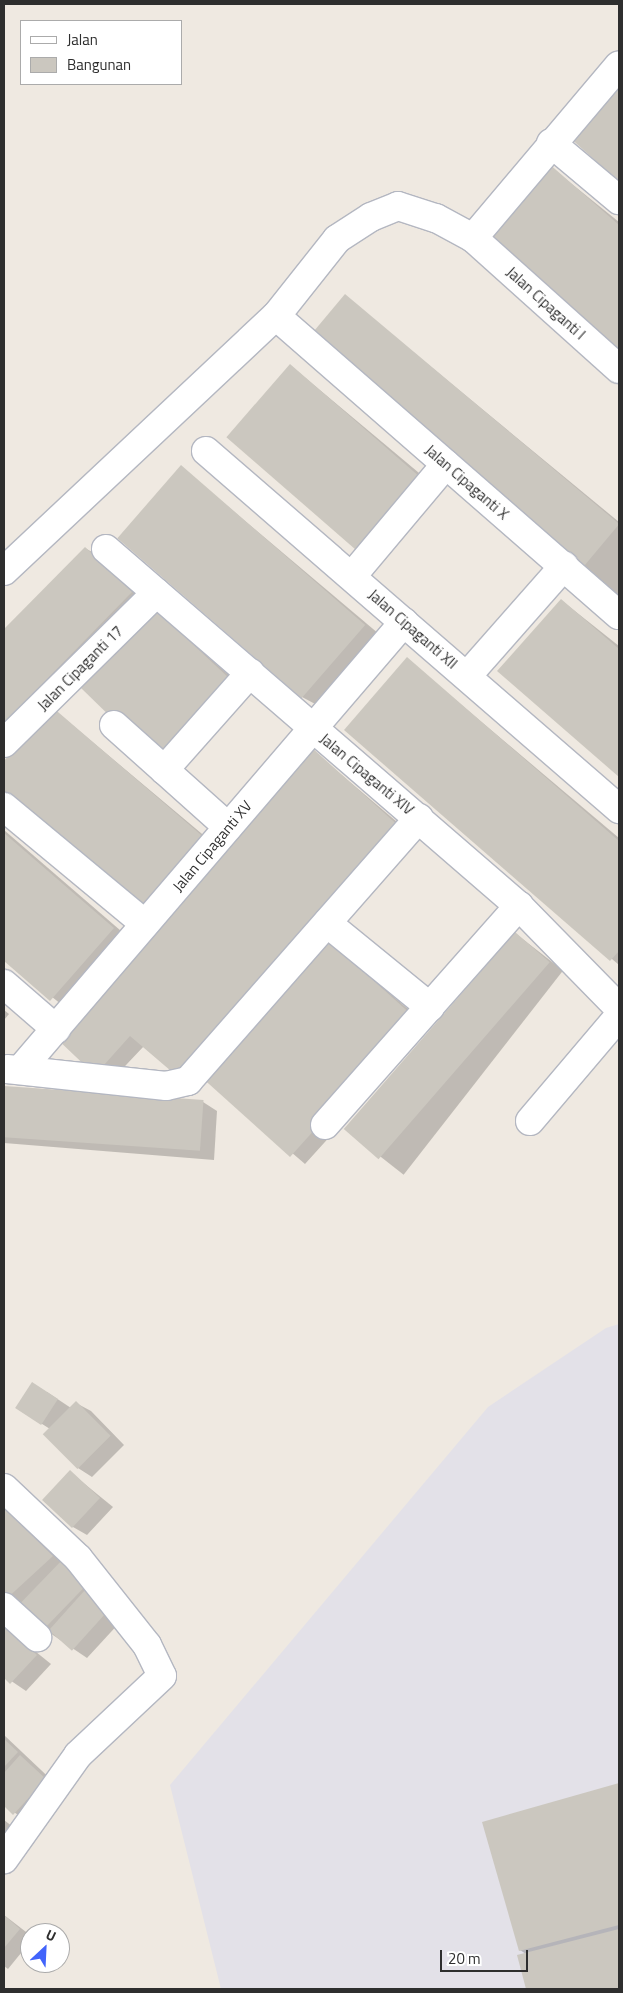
<!DOCTYPE html>
<html>
<head>
<meta charset="utf-8">
<style>
	body { margin:0 }
	#map { position:relative; width:623px; height:1993px; overflow:hidden; background:#efe9e1; font-family:"Titillium Web",sans-serif }
	div>[style] { position:absolute }
	.industrial>* { inset:0; background:#e3e1e8 }
	.shadow>* { inset:0; background:#0003; transform-origin:0 0 }
	.building>* { inset:0; background:#cbc7bf; transform-origin:0 0 }
	.roads { filter:drop-shadow(1px 0 #b4b7c1) drop-shadow(-1px 0 #b4b7c1) drop-shadow(0 1px #b4b7c1) drop-shadow(0 -1px #b4b7c1) }
	.street>* { height:28px; margin:-14px; padding:0 14px; transform-origin:14px; border-radius:14px; background:#fff }
	span { translate:-50% -50%; white-space:nowrap; text-align:center; line-height:1.15; -webkit-text-stroke:4px #fff; paint-order:stroke }
	.street-label { font-size:15px; color:#2e2e2e }
	.frame { position:absolute; inset:0; border:5px solid #2e2e2e; pointer-events:none }
	.legend { position:absolute; left:20px; top:20px; width:162px; height:65px; box-sizing:border-box; background:#fff; border:1px solid #ababab; margin:0; padding:6px 9px; list-style:none; font-size:15px; color:#2e2e2e }
	.legend li { display:flex; align-items:center; gap:10px; height:25px }
	.legend b { width:25px; border:1px solid #ababab }
	.north { position:absolute; left:20px; top:1923px; width:50px; height:50px; box-sizing:border-box; background:#fff; border:1px solid #ababab; border-radius:50%; rotate:25deg; font-size:14px; font-weight:700; line-height:20px; text-align:center; color:#2e2e2e }
	.north::after { content:''; display:block; margin:auto; width:18px; height:22px; background:#4264fb; clip-path:polygon(50% 0,100% 100%,50% 72%,0 100%) }
	.scale { position:absolute; left:440px; top:1950px; width:88px; height:22px; box-sizing:border-box; border:2px solid #2e2e2e; border-top:0; padding-left:6px; font-size:15px; line-height:18px; white-space:nowrap; color:#2e2e2e; -webkit-text-stroke:4px #fff; paint-order:stroke }
</style>
</head>
<body>
<div id="map">
	<div class="industrial">
		<i style="clip-path:polygon(619px 1324px,619px 1989px,221px 1989px,170px 1785px,488px 1407px,606px 1328px)"></i>
	</div>
	<div class="shadow">
		<i style="clip-path:polygon(619px 79px,619px 180px,568px 135px)"></i>
		<i style="clip-path:polygon(547px 164px,619px 222px,619px 351px)"></i>
		<i style="clip-path:polygon(345px 296px,619px 522px,619px 596px,311px 337px)"></i>
		<i style="clip-path:polygon(290px 365px,437px 488px,375px 559px)"></i>
		<i style="clip-path:polygon(181px 467px,379px 634px,317px 705px,302px 697px)"></i>
		<i style="clip-path:polygon(85px 548px,106px 560px,152px 605px,4px 746px,4px 631px)"></i>
		<i style="clip-path:polygon(561px 600px,619px 646px,619px 775px,499px 671px)"></i>
		<i style="clip-path:polygon(156px 612px,244px 688px,180px 761px)"></i>
		<i style="clip-path:polygon(407px 659px,619px 838px,619px 965px,346px 730px)"></i>
		<i style="clip-path:polygon(52px 708px,220px 849px,311px 749px,416px 838px,325px 938px,429px 1027px,305px 1164px,201px 1075px,144px 1046px,110px 1082px,96px 1074px,143px 912px,4px 791px,4px 762px)"></i>
		<i style="clip-path:polygon(4px 830px,128px 937px,66px 1008px,4px 959px)"></i>
		<i style="left:515px;top:933px;width:61px;height:259px;rotate:38deg"></i>
		<i style="clip-path:polygon(4px 1010px,9px 1014px,4px 1020px)"></i>
		<i style="clip-path:polygon(4px 1087px,203px 1102px,217px 1111px,214px 1160px,4px 1143px)"></i>
		<i style="clip-path:polygon(47px 1392px,71px 1408px,76px 1403px,91px 1411px,124px 1445px,92px 1477px,78px 1468px,50px 1429px,17px 1408px)"></i>
		<i style="clip-path:polygon(70px 1472px,113px 1507px,87px 1535px,73px 1527px)"></i>
		<i style="clip-path:polygon(4px 1505px,122px 1620px,87px 1658px,4px 1602px)"></i>
		<i style="clip-path:polygon(5px 1627px,51px 1664px,26px 1691px,4px 1676px)"></i>
		<i style="clip-path:polygon(4px 1735px,60px 1788px,28px 1822px,4px 1805px)"></i>
		<i style="clip-path:polygon(619px 1785px,619px 1989px,527px 1989px,519px 1956px,526px 1954px,520px 1950px,483px 1823px)"></i>
		<i style="clip-path:polygon(4px 1820px,34px 1843px,10px 1874px,4px 1871px)"></i>
		<i style="clip-path:polygon(4px 1915px,30px 1935px,30px 1942px,8px 1969px,4px 1966px)"></i>
	</div>
	<div class="building">
		<i style="clip-path:polygon(619px 77px,619px 182px,567px 135px)"></i>
		<i style="clip-path:polygon(547px 162px,619px 225px,619px 353px,483px 235px)"></i>
		<i style="left:345px;top:294px;width:358px;height:56px;rotate:40deg"></i>
		<i style="left:290px;top:364px;width:176px;height:97px;rotate:41deg"></i>
		<i style="left:181px;top:465px;width:244px;height:97px;rotate:41deg"></i>
		<i style="clip-path:polygon(85px 547px,132px 592px,4px 723px,4px 629px)"></i>
		<i style="clip-path:polygon(561px 599px,619px 649px,619px 777px,497px 671px)"></i>
		<i style="clip-path:polygon(156px 610px,230px 679px,165px 754px,120px 726px,81px 688px)"></i>
		<i style="clip-path:polygon(407px 657px,619px 841px,619px 951px,610px 961px,344px 730px)"></i>
		<i style="clip-path:polygon(51px 706px,207px 840px,143px 913px,4px 793px,4px 761px)"></i>
		<i style="clip-path:polygon(311px 747px,402px 829px,178px 1077px,130px 1036px,95px 1075px,55px 1037px)"></i>
		<i style="clip-path:polygon(4px 833px,114px 928px,50px 1001px,4px 961px)"></i>
		<i style="left:515px;top:932px;width:46px;height:261px;rotate:41deg"></i>
		<i style="left:323px;top:935px;width:124px;height:187px;rotate:42deg"></i>
		<i style="left:4px;top:1086px;width:200px;height:51px;rotate:4deg"></i>
		<i style="left:32px;top:1382px;width:31px;height:31px;rotate:33deg"></i>
		<i style="left:76px;top:1401px;width:49px;height:47px;rotate:45deg"></i>
		<i style="left:70px;top:1470px;width:41px;height:41px;rotate:43deg"></i>
		<i style="clip-path:polygon(4px 1508px,53px 1556px,4px 1601px)"></i>
		<i style="left:64px;top:1558px;width:35px;height:66px;rotate:44deg"></i>
		<i style="left:85px;top:1590px;width:31px;height:54px;rotate:42deg"></i>
		<i style="clip-path:polygon(5px 1626px,37px 1655px,10px 1684px,4px 1678px)"></i>
		<i style="clip-path:polygon(4px 1739px,18px 1752px,4px 1767px)"></i>
		<i style="clip-path:polygon(20px 1755px,46px 1779px,13px 1815px,4px 1806px,4px 1773px)"></i>
		<i style="clip-path:polygon(619px 1783px,619px 1925px,519px 1951px,482px 1822px)"></i>
		<i style="clip-path:polygon(4px 1915px,20px 1929px,4px 1948px)"></i>
		<i style="clip-path:polygon(619px 1929px,619px 1989px,526px 1989px,517px 1955px)"></i>
	</div>
	<div class="roads">
		<div class="street">
			<i style="left:551px;top:143px;width:89px;rotate:40deg"></i>
			<i style="left:473px;top:238px;width:226px;rotate:-49.8deg"></i>
			<i style="left:276px;top:316px;width:98px;rotate:-51.6deg"></i>
			<i style="left:337px;top:239px;width:40px;rotate:-32.9deg"></i>
			<i style="left:371px;top:217px;width:29px;rotate:-22deg"></i>
			<i style="left:398px;top:206px;width:40px;rotate:18deg"></i>
			<i style="left:436px;top:218px;width:42px;rotate:28.4deg"></i>
			<i style="left:473px;top:238px;width:196px;rotate:41.9deg"></i>
			<i style="left:206px;top:451px;width:547px;rotate:40.92deg"></i>
			<i style="left:106px;top:549px;width:546px;rotate:40.84deg"></i>
			<i style="left:519px;top:906px;width:143px;rotate:45.6deg"></i>
			<i style="left:4px;top:571px;width:373px;rotate:-43.2deg"></i>
			<i style="left:276px;top:316px;width:455px;rotate:41.1deg"></i>
			<i style="left:352px;top:576px;width:146px;rotate:-50deg"></i>
			<i style="left:467px;top:676px;width:147px;rotate:-48.6deg"></i>
			<i style="left:114px;top:725px;width:153px;rotate:41.8deg"></i>
			<i style="left:4px;top:743px;width:214px;rotate:-44.6deg"></i>
			<i style="left:164px;top:770px;width:130px;rotate:-48.4deg"></i>
			<i style="left:4px;top:807px;width:183px;rotate:39.7deg"></i>
			<i style="left:327px;top:923px;width:133px;rotate:39.2deg"></i>
			<i style="left:4px;top:984px;width:69px;rotate:40.9deg"></i>
			<i style="left:7px;top:1069px;width:160px;rotate:6.1deg"></i>
			<i style="left:166px;top:1086px;width:23px;rotate:-13deg"></i>
			<i style="left:188px;top:1081px;width:350px;rotate:-48.7deg"></i>
			<i style="left:20px;top:1070px;width:590px;rotate:-49.4deg"></i>
			<i style="left:530px;top:1121px;width:138px;rotate:-49.7deg"></i>
			<i style="left:325px;top:1125px;width:293px;rotate:-48.5deg"></i>
			<i style="left:4px;top:1488px;width:102px;rotate:43.4deg"></i>
			<i style="left:78px;top:1558px;width:111px;rotate:51.6deg"></i>
			<i style="left:147px;top:1645px;width:34px;rotate:64deg"></i>
			<i style="left:162px;top:1676px;width:115px;rotate:136.8deg"></i>
			<i style="left:78px;top:1755px;width:128px;rotate:125.4deg"></i>
			<i style="left:4px;top:1607px;width:45px;rotate:42.3deg"></i>
		</div>
	</div>
	<div class="street-label">
		<span style="left:546px;top:303px;rotate:42deg">Jalan Cipaganti I</span>
		<span style="left:467px;top:482px;rotate:41deg">Jalan Cipaganti X</span>
		<span style="left:413px;top:629px;rotate:41deg">Jalan Cipaganti XII</span>
		<span style="left:80px;top:668px;rotate:-45deg">Jalan Cipaganti 17</span>
		<span style="left:367px;top:774px;rotate:40deg">Jalan Cipaganti XIV</span>
		<span style="left:212px;top:846px;rotate:-50deg">Jalan Cipaganti XV</span>
	</div>
	<div class="frame"></div>
	<ul class="legend">
	<li><b style="height:6px;background:#fff"></b>Jalan</li>
	<li><b style="height:14px;background:#cbc7bf"></b>Bangunan</li>
	</ul>
	<div class="north">U</div>
	<div class="scale">20 m</div>
</div>
</body>
</html>
